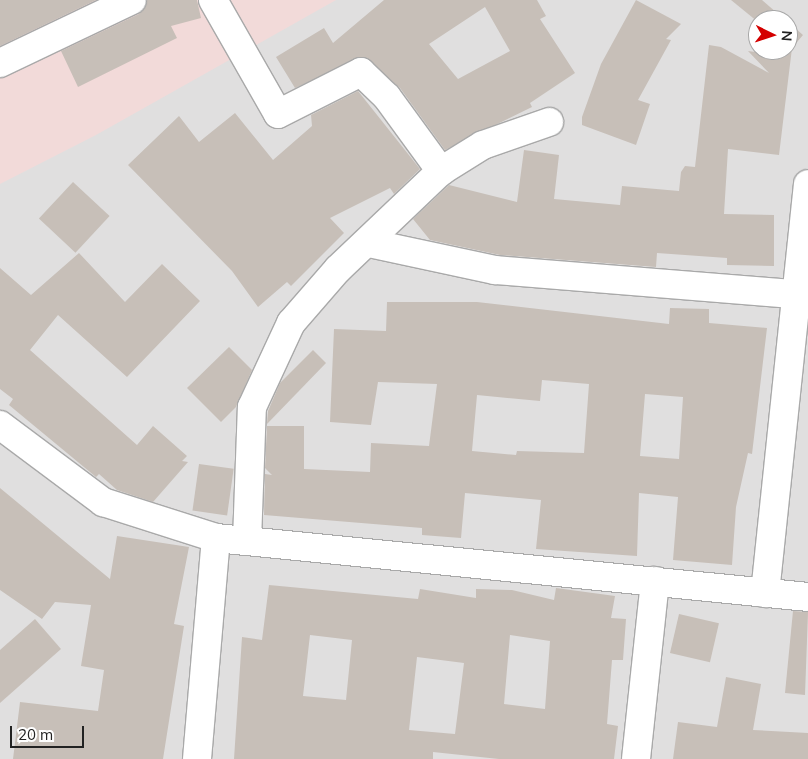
<!DOCTYPE html>
<html>
<head>
<meta charset="utf-8">
<style>
	body { margin:0 }
	#map { position:relative; width:808px; height:759px; overflow:hidden; background:#f2efe9; font-family:Mulish,sans-serif }
	div>[style] { position:absolute }
	.residential>* { inset:0; background:#e0dfdf }
	.commercial>* { inset:0; background:#f2dad9 }
	.building>* { inset:0; background:#c7bfb8; transform-origin:0 0 }
	.roads { filter:drop-shadow(1px 0 #a9a9a9) drop-shadow(-1px 0 #a9a9a9) drop-shadow(0 1px #a9a9a9) drop-shadow(0 -1px #a9a9a9) }
	.minor>* { height:28px; margin:-14px; padding:0 14px; transform-origin:14px; border-radius:14px; background:#fff }
	span { translate:-50% -50%; white-space:nowrap; text-align:center; line-height:1.15; -webkit-text-stroke:4.5px #fff; paint-order:stroke }
	.north { position:absolute; left:748px; top:10px; width:50px; height:50px; box-sizing:border-box; background:#fff; border:1px solid #a7a7a7; border-radius:50%; rotate:94deg; font-size:14px; font-weight:700; line-height:20px; text-align:center; color:#222 }
	.north::after { content:''; display:block; margin:auto; width:18px; height:22px; background:#d40000; clip-path:polygon(50% 0,100% 100%,50% 72%,0 100%) }
	.scale { position:absolute; left:10px; top:726px; width:74px; height:22px; box-sizing:border-box; border:2px solid #222; border-top:0; padding-left:6px; font-size:15px; line-height:18px; white-space:nowrap; color:#222; -webkit-text-stroke:4px #fff; paint-order:stroke }
</style>
</head>
<body>
<div id="map">
	<div class="residential">
		<i style="clip-path:polygon(evenodd,0 0,808px 0,808px 759px,0 759px,0 0,758px 20px,788px 20px,788px 50px,758px 50px,758px 20px)"></i>
	</div>
	<div class="commercial">
		<i style="clip-path:polygon(0 0,336px 0,96px 135px,0 184px)"></i>
	</div>
	<div class="building">
		<i style="clip-path:polygon(0 0,96px 0,0 46px)"></i>
		<i style="clip-path:polygon(147px 0,197px 0,201px 18px,171px 26px,177px 38px,78px 87px,61px 51px,139px 14px)"></i>
		<i style="clip-path:polygon(evenodd,384px 0,537px 0,546px 16px,540px 19px,575px 73px,530px 103px,532px 107px,445px 150px,400px 88px,364px 57px,295px 88px,276px 57px,324px 28px,333px 43px,384px 0,485px 7px,510px 51px,458px 79px,429px 44px,485px 7px)"></i>
		<i style="clip-path:polygon(636px 0,681px 24px,666px 39px,671px 40px,638px 100px,650px 104px,636px 145px,582px 125px,582px 117px,601px 64px)"></i>
		<i style="clip-path:polygon(731px 0,762px 0,785px 20px,758px 22px)"></i>
		<i style="clip-path:polygon(788px 22px,803px 35px,792px 48px,779px 155px,728px 149px,724px 214px,774px 215px,774px 266px,727px 265px,727px 258px,657px 253px,656px 267px,500px 255px,430px 240px,413px 219px,449px 185px,517px 202px,524px 150px,559px 155px,554px 199px,620px 205px,622px 186px,679px 191px,681px 172px,685px 166px,695px 167px,709px 45px,721px 47px,769px 73px,748px 51px,782px 56px,788px 50px)"></i>
		<i style="clip-path:polygon(358px 91px,420px 169px,394px 194px,390px 188px,330px 218px,344px 233px,291px 286px,287px 282px,258px 307px,232px 271px,128px 165px,179px 116px,199px 142px,235px 113px,273px 160px,312px 126px,311px 115px)"></i>
		<i style="left:73px;top:182px;width:50px;height:50px;rotate:43deg"></i>
		<i style="clip-path:polygon(79px 253px,125px 302px,162px 264px,200px 301px,127px 377px,58px 315px,30px 350px,137px 445px,153px 426px,187px 456px,182px 461px,188px 462px,153px 502px,117px 490px,99px 474px,96px 477px,9px 405px,13px 399px,0 389px,0 268px,31px 295px)"></i>
		<i style="clip-path:polygon(evenodd,387px 302px,477px 302px,669px 324px,670px 308px,709px 309px,709px 323px,767px 328px,752px 454px,748px 453px,736px 507px,732px 565px,673px 560px,678px 497px,639px 493px,637px 556px,536px 549px,541px 500px,465px 493px,461px 538px,422px 535px,422px 528px,264px 515px,265px 474px,272px 475px,265px 468px,267px 426px,304px 426px,304px 469px,370px 472px,371px 443px,429px 446px,437px 384px,378px 382px,371px 425px,330px 422px,334px 329px,386px 331px,387px 302px,542px 380px,589px 384px,584px 453px,517px 451px,516px 455px,472px 451px,477px 395px,540px 401px,542px 380px,387px 302px,645px 394px,683px 397px,679px 459px,640px 456px,645px 394px)"></i>
		<i style="clip-path:polygon(229px 347px,252px 370px,236px 407px,221px 422px,187px 388px)"></i>
		<i style="clip-path:polygon(313px 350px,326px 363px,267px 424px,268px 411px,280px 383px)"></i>
		<i style="left:199px;top:464px;width:35px;height:47px;rotate:8deg"></i>
		<i style="clip-path:polygon(0 488px,110px 579px,117px 536px,189px 547px,174px 624px,184px 626px,163px 759px,13px 759px,20px 702px,98px 711px,104px 670px,81px 666px,91px 605px,55px 602px,42px 619px,0 590px)"></i>
		<i style="clip-path:polygon(evenodd,269px 585px,418px 599px,420px 589px,476px 598px,476px 589px,512px 590px,554px 600px,556px 588px,615px 596px,611px 618px,626px 619px,623px 660px,612px 660px,607px 724px,618px 726px,614px 759px,499px 759px,433px 752px,433px 759px,234px 759px,242px 637px,262px 640px,269px 585px,310px 635px,352px 640px,346px 700px,303px 696px,310px 635px,269px 585px,510px 635px,550px 641px,545px 709px,504px 704px,510px 635px,269px 585px,417px 657px,464px 663px,455px 734px,409px 730px,417px 657px)"></i>
		<i style="clip-path:polygon(793px 611px,808px 612px,805px 695px,785px 693px)"></i>
		<i style="left:679px;top:614px;width:41px;height:40px;rotate:13deg"></i>
		<i style="clip-path:polygon(35px 619px,61px 649px,0 703px,0 650px)"></i>
		<i style="clip-path:polygon(726px 677px,761px 684px,753px 730px,808px 733px,808px 759px,673px 759px,678px 722px,717px 727px)"></i>
	</div>
	<div class="roads">
		<div class="minor">
			<i style="left:213px;top:0;width:131px;rotate:60.3deg"></i>
			<i style="left:278px;top:114px;width:93px;rotate:-26.8deg"></i>
			<i style="left:361px;top:72px;width:36px;rotate:44deg"></i>
			<i style="left:387px;top:97px;width:92px;rotate:53.9deg"></i>
			<i style="left:0;top:63px;width:146px;rotate:-25.5deg"></i>
			<i style="left:369px;top:243px;width:129px;rotate:12.1deg"></i>
			<i style="left:495px;top:270px;width:300px;rotate:4.6deg"></i>
			<i style="left:0;top:425px;width:129px;rotate:36.8deg"></i>
			<i style="left:103px;top:502px;width:119px;rotate:17.7deg"></i>
			<i style="left:216px;top:538px;width:595px;rotate:5.69deg"></i>
			<i style="left:247px;top:541px;width:134px;rotate:-87.9deg"></i>
			<i style="left:252px;top:407px;width:93px;rotate:-65.1deg"></i>
			<i style="left:291px;top:323px;width:72px;rotate:-49deg"></i>
			<i style="left:338px;top:269px;width:142px;rotate:-43.6deg"></i>
			<i style="left:441px;top:171px;width:49px;rotate:-31.8deg"></i>
			<i style="left:483px;top:145px;width:70px;rotate:-19.2deg"></i>
			<i style="left:765px;top:593px;width:411px;rotate:-84deg"></i>
			<i style="left:197px;top:759px;width:222px;rotate:-85.1deg"></i>
			<i style="left:636px;top:759px;width:179px;rotate:-83.9deg"></i>
		</div>
	</div>
	<div class="north">N</div>
	<div class="scale">20 m</div>
</div>
</body>
</html>
